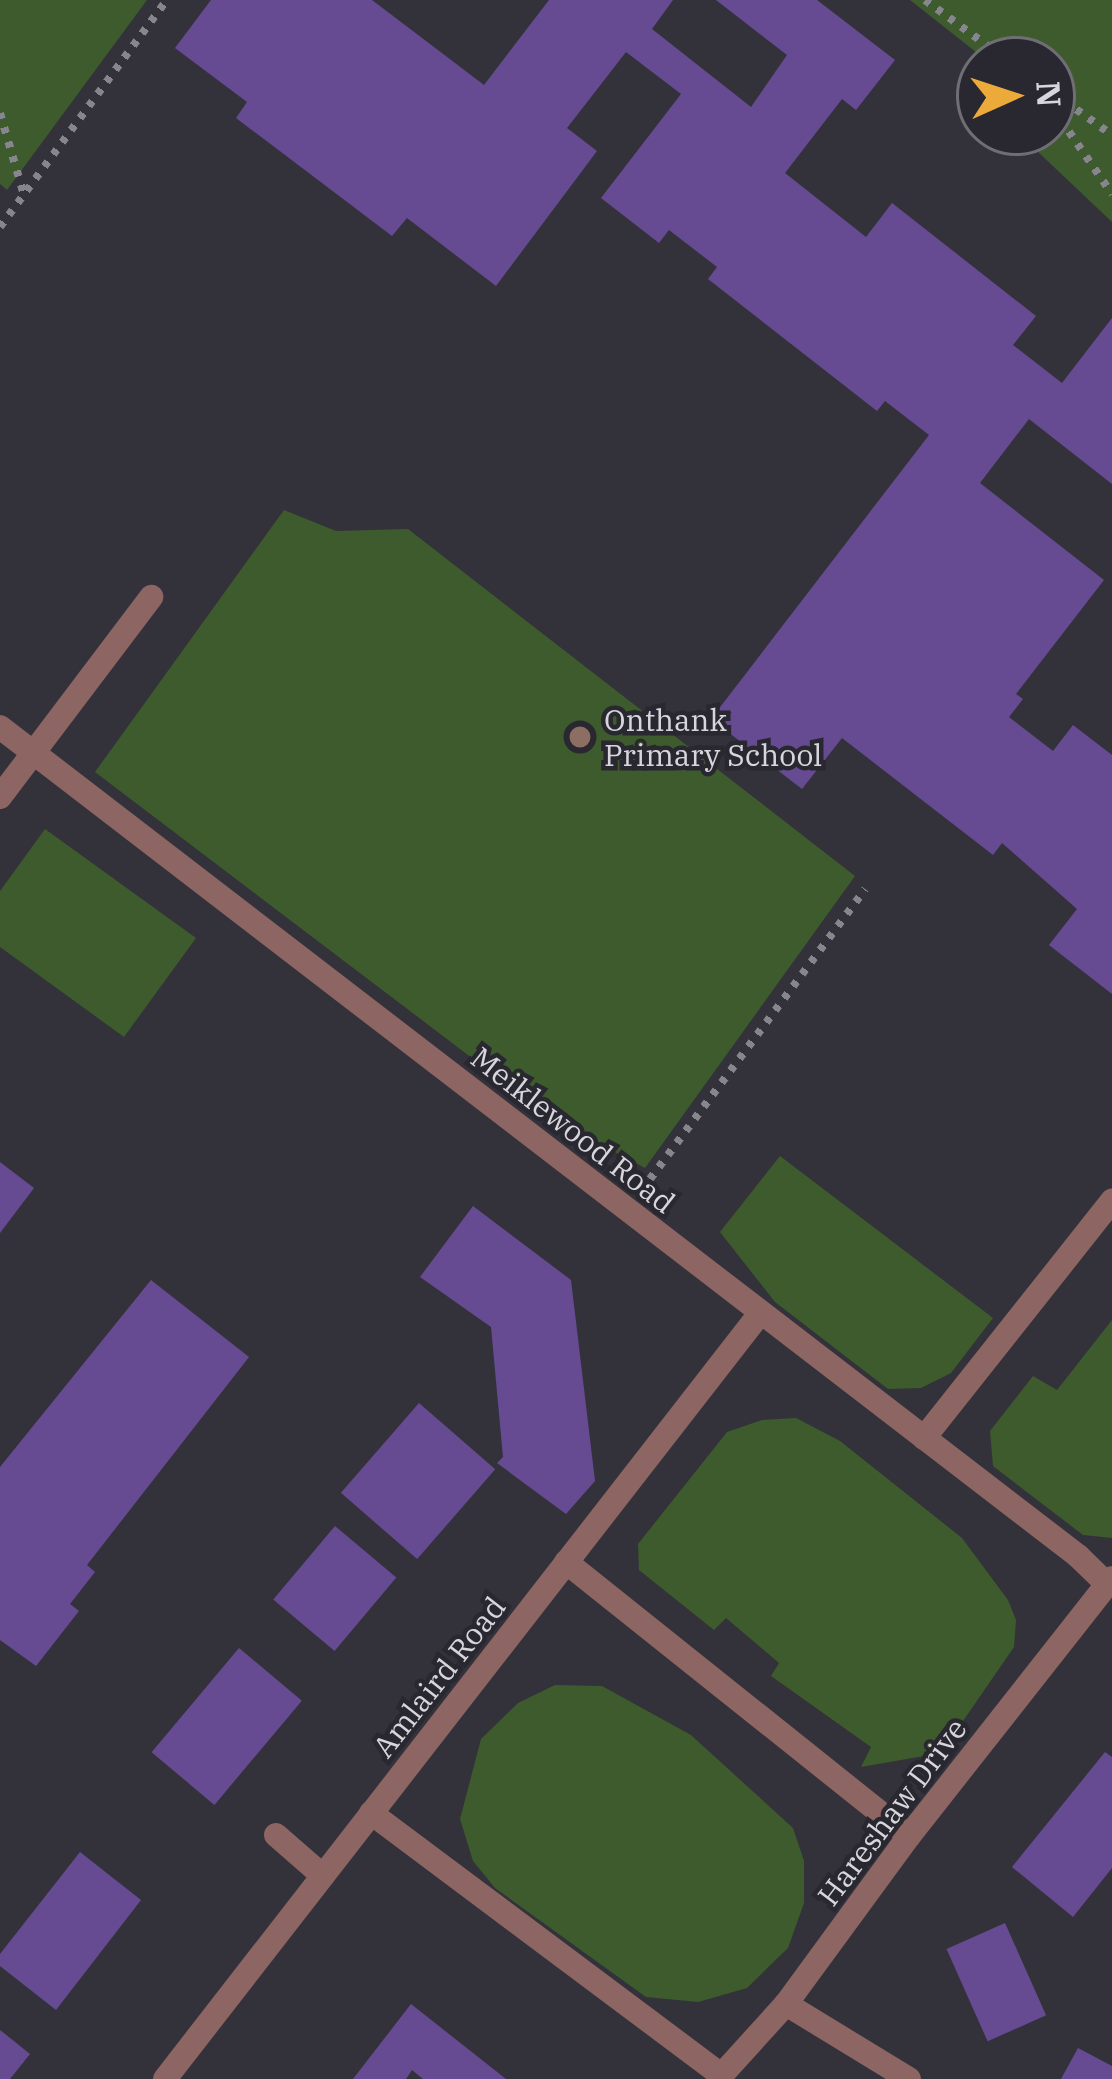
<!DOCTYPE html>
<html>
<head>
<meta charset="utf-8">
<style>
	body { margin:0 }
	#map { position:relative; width:1112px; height:2079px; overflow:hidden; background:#33323b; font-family:"IBM Plex Serif",serif }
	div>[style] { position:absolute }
	.green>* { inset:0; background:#3d5b2c }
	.building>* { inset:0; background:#664b93; transform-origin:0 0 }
	.path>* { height:8px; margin-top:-4px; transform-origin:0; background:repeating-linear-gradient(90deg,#87868e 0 6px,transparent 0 15px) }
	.lane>* { height:24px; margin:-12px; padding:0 12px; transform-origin:12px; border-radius:12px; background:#8d6562 }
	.street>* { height:24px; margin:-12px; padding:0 12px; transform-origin:12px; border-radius:12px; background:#8d6562 }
	.dots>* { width:33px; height:33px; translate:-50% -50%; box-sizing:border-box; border:6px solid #292831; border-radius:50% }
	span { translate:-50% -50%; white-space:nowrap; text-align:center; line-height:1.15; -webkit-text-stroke:9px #292831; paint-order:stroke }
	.poi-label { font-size:30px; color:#d7d6dc }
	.left { translate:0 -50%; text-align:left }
	.street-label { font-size:30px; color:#d7d6dc }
	.north { position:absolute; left:956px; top:36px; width:120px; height:120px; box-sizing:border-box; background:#292831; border:3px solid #6f6e75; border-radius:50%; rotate:87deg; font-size:33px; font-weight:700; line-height:48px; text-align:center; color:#d7d6dc }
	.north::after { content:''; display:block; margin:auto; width:42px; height:54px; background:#ebaa39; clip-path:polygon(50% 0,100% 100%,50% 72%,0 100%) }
</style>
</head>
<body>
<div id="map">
	<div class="green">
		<i style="clip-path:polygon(0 0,147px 0,7px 190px,0 184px)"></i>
		<i style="clip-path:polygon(910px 0,1112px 0,1112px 222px,1017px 132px,1052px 132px,1052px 60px,986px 60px)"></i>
		<i style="clip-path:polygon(284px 510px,336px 531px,408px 529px,855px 876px,645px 1168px,551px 1118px,95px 772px)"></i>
		<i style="clip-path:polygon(45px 829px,196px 938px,124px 1037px,0 947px,0 891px)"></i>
		<i style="clip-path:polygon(780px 1156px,993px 1318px,951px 1373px,921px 1388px,888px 1389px,775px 1302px,720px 1232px)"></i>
		<i style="clip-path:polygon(1112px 1320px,1112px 1538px,1083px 1535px,993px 1466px,990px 1431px,1033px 1376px,1057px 1390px)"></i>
		<i style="clip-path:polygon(796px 1418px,840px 1441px,962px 1538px,1008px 1600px,1016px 1620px,1014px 1647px,941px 1753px,861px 1767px,871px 1747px,771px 1676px,779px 1663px,726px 1618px,714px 1630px,639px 1570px,638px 1544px,727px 1432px,762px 1420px)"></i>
		<i style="clip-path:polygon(555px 1685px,602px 1686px,691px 1735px,793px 1828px,804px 1861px,804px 1903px,788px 1948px,747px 1988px,698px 2002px,646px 1997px,495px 1888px,473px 1861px,460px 1819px,481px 1739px,518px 1703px)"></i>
	</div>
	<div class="building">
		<i style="clip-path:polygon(211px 0,372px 0,484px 85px,549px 0,673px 0,652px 29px,751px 107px,787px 55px,716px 0,817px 0,895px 60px,856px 110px,842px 99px,785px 173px,866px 237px,892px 203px,1036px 316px,1013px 345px,1062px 383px,1112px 318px,1112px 484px,1029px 419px,980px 483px,1104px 580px,1016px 694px,1023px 699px,1009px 717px,1053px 751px,1073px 725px,1112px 755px,1112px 994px,1049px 945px,1077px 909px,1002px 843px,993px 855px,842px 738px,802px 789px,711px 719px,929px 435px,885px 401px,877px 411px,708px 279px,717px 267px,669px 230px,659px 243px,601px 198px,681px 94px,626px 52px,567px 128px,597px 151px,496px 286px,407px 218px,392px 236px,236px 118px,247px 102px,175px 48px)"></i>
		<i style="clip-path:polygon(0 1162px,34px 1188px,0 1233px)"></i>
		<i style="clip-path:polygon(473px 1206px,571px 1280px,595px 1481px,566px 1514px,497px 1463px,503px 1457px,491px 1327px,420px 1277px)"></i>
		<i style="clip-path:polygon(151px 1280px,249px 1357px,87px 1565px,95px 1572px,70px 1604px,79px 1611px,36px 1666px,0 1640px,0 1467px)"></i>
		<i style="left:419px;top:1403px;width:101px;height:119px;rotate:41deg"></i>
		<i style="left:335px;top:1526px;width:80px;height:96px;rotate:40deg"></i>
		<i style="left:239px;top:1648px;width:82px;height:136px;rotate:40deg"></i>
		<i style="clip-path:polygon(1105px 1752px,1112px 1757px,1112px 1868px,1073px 1917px,1012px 1867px)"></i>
		<i style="clip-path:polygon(80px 1852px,141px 1900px,56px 2010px,0 1966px,0 1954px)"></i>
		<i style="left:1005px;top:1923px;width:101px;height:64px;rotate:66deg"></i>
		<i style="clip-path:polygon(411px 2004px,506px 2079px,423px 2079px,412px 2070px,406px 2079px,353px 2079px)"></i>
		<i style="clip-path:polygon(0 2030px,30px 2054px,10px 2079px,0 2079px)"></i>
		<i style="clip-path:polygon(1078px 2048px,1112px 2066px,1112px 2079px,1061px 2079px)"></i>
	</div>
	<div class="path">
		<i style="left:925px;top:0;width:102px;rotate:36.2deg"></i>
		<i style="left:1052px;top:92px;width:74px;rotate:35.6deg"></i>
		<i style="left:1052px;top:107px;width:106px;rotate:55.4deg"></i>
		<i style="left:0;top:113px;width:85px;rotate:73.7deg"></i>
		<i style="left:0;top:227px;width:282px;rotate:-53.7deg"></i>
		<i style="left:650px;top:1179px;width:361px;rotate:-53.4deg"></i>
	</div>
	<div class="lane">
		<i style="left:0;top:797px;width:251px;rotate:-52.9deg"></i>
		<i style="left:924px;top:1438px;width:303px;rotate:-51.6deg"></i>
		<i style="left:276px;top:1835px;width:62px;rotate:41.1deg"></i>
	</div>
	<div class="street">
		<i style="left:0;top:727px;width:1360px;rotate:37.56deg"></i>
		<i style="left:1078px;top:1556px;width:40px;rotate:44deg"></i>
		<i style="left:566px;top:1562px;width:439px;rotate:38.6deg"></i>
		<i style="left:371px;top:1813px;width:437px;rotate:36.8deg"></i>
		<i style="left:786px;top:2004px;width:144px;rotate:31.4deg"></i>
		<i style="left:165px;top:2079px;width:971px;rotate:-52.15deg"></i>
		<i style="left:718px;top:2079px;width:101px;rotate:-47.8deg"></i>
		<i style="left:786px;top:2004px;width:208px;rotate:-53.8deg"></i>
		<i style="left:909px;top:1836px;width:328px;rotate:-51.8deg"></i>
	</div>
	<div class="dots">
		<i style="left:580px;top:737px;background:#8d6e63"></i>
	</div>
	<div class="poi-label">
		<span class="left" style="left:604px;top:737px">Onthank<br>Primary School</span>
	</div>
	<div class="street-label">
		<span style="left:573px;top:1130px;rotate:38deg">Meiklewood Road</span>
		<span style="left:439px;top:1677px;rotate:-52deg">Amlaird Road</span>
		<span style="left:892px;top:1812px;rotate:-53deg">Hareshaw Drive</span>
	</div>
	<div class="north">N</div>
</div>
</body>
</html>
